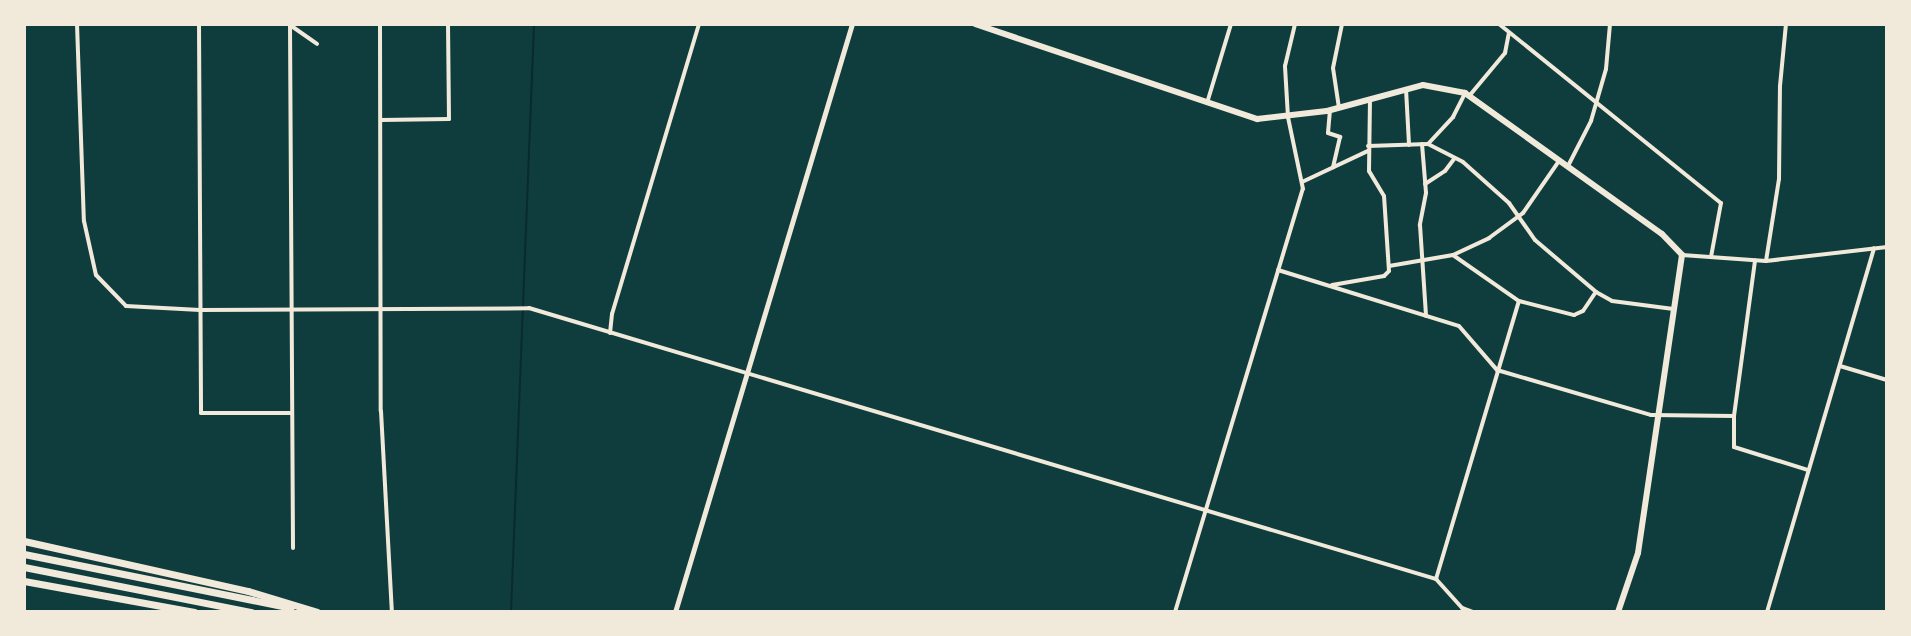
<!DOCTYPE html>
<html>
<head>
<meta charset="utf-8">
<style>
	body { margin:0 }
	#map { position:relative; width:1911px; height:636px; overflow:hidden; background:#0f3d3e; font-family:"Times New Roman",serif }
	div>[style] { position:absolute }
	.stream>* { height:2px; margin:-1px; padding:0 1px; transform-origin:1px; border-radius:1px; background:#0a2a2b }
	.minor>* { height:4px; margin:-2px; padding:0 2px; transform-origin:2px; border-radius:2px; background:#f1e9da }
	.tertiary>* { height:5px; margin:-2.5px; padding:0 2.5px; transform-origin:2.5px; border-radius:2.5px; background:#f1e9da }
	.secondary>* { height:6px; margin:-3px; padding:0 3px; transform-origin:3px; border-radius:3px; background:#f1e9da }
	.trunk>* { height:7px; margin:-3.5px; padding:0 3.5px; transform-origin:3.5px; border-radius:3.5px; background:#f1e9da }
	span { translate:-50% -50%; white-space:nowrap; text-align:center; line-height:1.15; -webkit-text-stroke:6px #f1e9da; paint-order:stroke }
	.frame { position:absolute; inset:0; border:26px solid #f1e9da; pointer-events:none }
</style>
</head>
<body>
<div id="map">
	<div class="stream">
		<i style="left:511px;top:612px;width:588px;rotate:-87.76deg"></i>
	</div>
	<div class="minor">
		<i style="left:77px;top:24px;width:197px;rotate:88deg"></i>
		<i style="left:84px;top:221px;width:55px;rotate:77.5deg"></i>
		<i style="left:96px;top:275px;width:43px;rotate:45.9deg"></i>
		<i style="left:126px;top:306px;width:74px;rotate:3.1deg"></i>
		<i style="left:200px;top:310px;width:329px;rotate:-0.3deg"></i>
		<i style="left:529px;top:308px;width:947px;rotate:16.64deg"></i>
		<i style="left:1436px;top:579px;width:39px;rotate:48deg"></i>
		<i style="left:1462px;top:608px;width:12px;rotate:20deg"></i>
		<i style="left:187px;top:24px;width:13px"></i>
		<i style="left:199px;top:24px;width:389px;rotate:89.7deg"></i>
		<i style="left:201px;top:413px;width:91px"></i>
		<i style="left:380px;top:24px;width:387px;rotate:89.9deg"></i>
		<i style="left:381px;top:411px;width:201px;rotate:86.9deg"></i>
		<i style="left:1499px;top:24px;width:285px;rotate:38.9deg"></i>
		<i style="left:1721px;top:203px;width:55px;rotate:100.5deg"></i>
		<i style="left:290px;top:25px;width:523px;rotate:89.67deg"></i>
		<i style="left:290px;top:25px;width:33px;rotate:35deg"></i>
		<i style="left:1406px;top:89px;width:56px;rotate:86.9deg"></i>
		<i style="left:1470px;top:95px;width:55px;rotate:-50.2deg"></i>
		<i style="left:1505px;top:53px;width:20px;rotate:-79deg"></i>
		<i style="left:1207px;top:103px;width:83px;rotate:-73.1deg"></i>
		<i style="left:1339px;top:108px;width:40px;rotate:-98.5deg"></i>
		<i style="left:1333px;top:68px;width:45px;rotate:-78.4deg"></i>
		<i style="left:1330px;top:110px;width:23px;rotate:95deg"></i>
		<i style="left:1328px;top:133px;width:13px;rotate:18deg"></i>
		<i style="left:1340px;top:137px;width:31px;rotate:103deg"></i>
		<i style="left:381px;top:120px;width:68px;rotate:-0.8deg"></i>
		<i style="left:449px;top:119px;width:95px;rotate:-90.6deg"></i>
		<i style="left:1422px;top:144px;width:49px;rotate:85.3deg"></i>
		<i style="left:1426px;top:193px;width:33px;rotate:101deg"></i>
		<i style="left:1420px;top:225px;width:91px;rotate:86.2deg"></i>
		<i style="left:1428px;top:144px;width:37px;rotate:-47deg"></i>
		<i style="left:1453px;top:117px;width:27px;rotate:-63deg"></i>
		<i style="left:1368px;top:146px;width:60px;rotate:-1.9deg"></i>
		<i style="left:1428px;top:144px;width:39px;rotate:27deg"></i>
		<i style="left:1463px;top:162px;width:62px;rotate:41.7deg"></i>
		<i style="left:1509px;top:203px;width:45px;rotate:54.9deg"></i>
		<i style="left:1535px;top:240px;width:80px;rotate:40.4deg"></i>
		<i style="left:1596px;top:292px;width:18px;rotate:29deg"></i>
		<i style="left:1612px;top:301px;width:62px;rotate:7.5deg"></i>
		<i style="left:1568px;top:166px;width:51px;rotate:-62.9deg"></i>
		<i style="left:1591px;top:121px;width:54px;rotate:-73.9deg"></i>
		<i style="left:1606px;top:69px;width:45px;rotate:-84.9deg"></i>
		<i style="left:1302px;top:182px;width:73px;rotate:-25.2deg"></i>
		<i style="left:1425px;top:184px;width:24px;rotate:-33deg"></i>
		<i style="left:1445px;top:171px;width:15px;rotate:-53deg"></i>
		<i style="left:1453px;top:255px;width:80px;rotate:34.9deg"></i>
		<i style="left:1519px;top:301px;width:57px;rotate:14.3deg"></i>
		<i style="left:1574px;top:315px;width:10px;rotate:-24deg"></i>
		<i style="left:1583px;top:311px;width:23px;rotate:-56deg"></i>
		<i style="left:1682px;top:255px;width:84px;rotate:4.1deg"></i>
		<i style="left:1766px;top:261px;width:122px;rotate:-6.6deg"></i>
		<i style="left:1766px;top:261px;width:83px;rotate:-81deg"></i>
		<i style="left:1779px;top:179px;width:93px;rotate:-89.4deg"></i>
		<i style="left:1780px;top:86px;width:62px;rotate:-84.5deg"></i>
		<i style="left:1389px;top:266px;width:65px;rotate:-9.8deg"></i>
		<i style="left:1453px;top:255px;width:40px;rotate:-25deg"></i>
		<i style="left:1489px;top:238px;width:42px;rotate:-36.3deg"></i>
		<i style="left:1523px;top:213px;width:63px;rotate:-55.3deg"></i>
		<i style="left:1278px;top:270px;width:189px;rotate:17.2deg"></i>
		<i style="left:1459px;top:326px;width:58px;rotate:49.2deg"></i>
		<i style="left:1497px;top:370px;width:160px;rotate:16.3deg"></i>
		<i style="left:1651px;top:415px;width:83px;rotate:0.7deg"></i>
		<i style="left:1734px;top:416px;width:157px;rotate:-82.3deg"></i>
		<i style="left:1332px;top:285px;width:53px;rotate:-9.8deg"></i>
		<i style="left:1384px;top:276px;width:7px;rotate:-45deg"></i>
		<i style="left:1389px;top:271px;width:75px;rotate:-93.8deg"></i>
		<i style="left:1384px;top:196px;width:29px;rotate:-121deg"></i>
		<i style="left:1369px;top:171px;width:71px;rotate:-89.2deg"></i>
		<i style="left:610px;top:333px;width:19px;rotate:-84deg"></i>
		<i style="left:612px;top:314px;width:303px;rotate:-73.3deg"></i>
		<i style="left:1840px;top:366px;width:49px;rotate:16.6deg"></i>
		<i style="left:1734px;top:416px;width:31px;rotate:90deg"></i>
		<i style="left:1734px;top:447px;width:77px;rotate:17.3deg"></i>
		<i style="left:1436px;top:579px;width:290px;rotate:-73.4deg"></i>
		<i style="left:1175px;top:612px;width:442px;rotate:-73.2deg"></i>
		<i style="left:1303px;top:189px;width:74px;rotate:-101.8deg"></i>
		<i style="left:1288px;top:117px;width:51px;rotate:-93.4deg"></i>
		<i style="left:1285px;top:66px;width:43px;rotate:-76.6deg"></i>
		<i style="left:1767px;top:612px;width:379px;rotate:-73.6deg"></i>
	</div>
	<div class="tertiary">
		<i style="left:675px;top:612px;width:614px;rotate:-73.25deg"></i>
	</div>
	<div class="secondary">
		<i style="left:975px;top:24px;width:298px;rotate:18.6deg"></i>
		<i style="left:1257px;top:119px;width:70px;rotate:-6.5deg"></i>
		<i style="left:1327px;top:111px;width:99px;rotate:-15.2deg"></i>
		<i style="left:1423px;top:85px;width:43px;rotate:10.8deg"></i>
		<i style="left:1465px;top:93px;width:242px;rotate:35.6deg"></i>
		<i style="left:1662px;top:234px;width:29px;rotate:46deg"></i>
		<i style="left:1682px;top:255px;width:301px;rotate:98.4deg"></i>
		<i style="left:1638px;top:553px;width:62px;rotate:108.7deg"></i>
	</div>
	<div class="trunk">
		<i style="left:24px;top:541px;width:230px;rotate:12.6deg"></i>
		<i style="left:248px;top:591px;width:72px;rotate:16.9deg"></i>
		<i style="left:24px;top:554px;width:272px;rotate:11.4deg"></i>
		<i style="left:24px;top:567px;width:232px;rotate:11.2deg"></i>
		<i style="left:24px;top:581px;width:173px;rotate:10.3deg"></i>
	</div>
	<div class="frame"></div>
</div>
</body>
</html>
